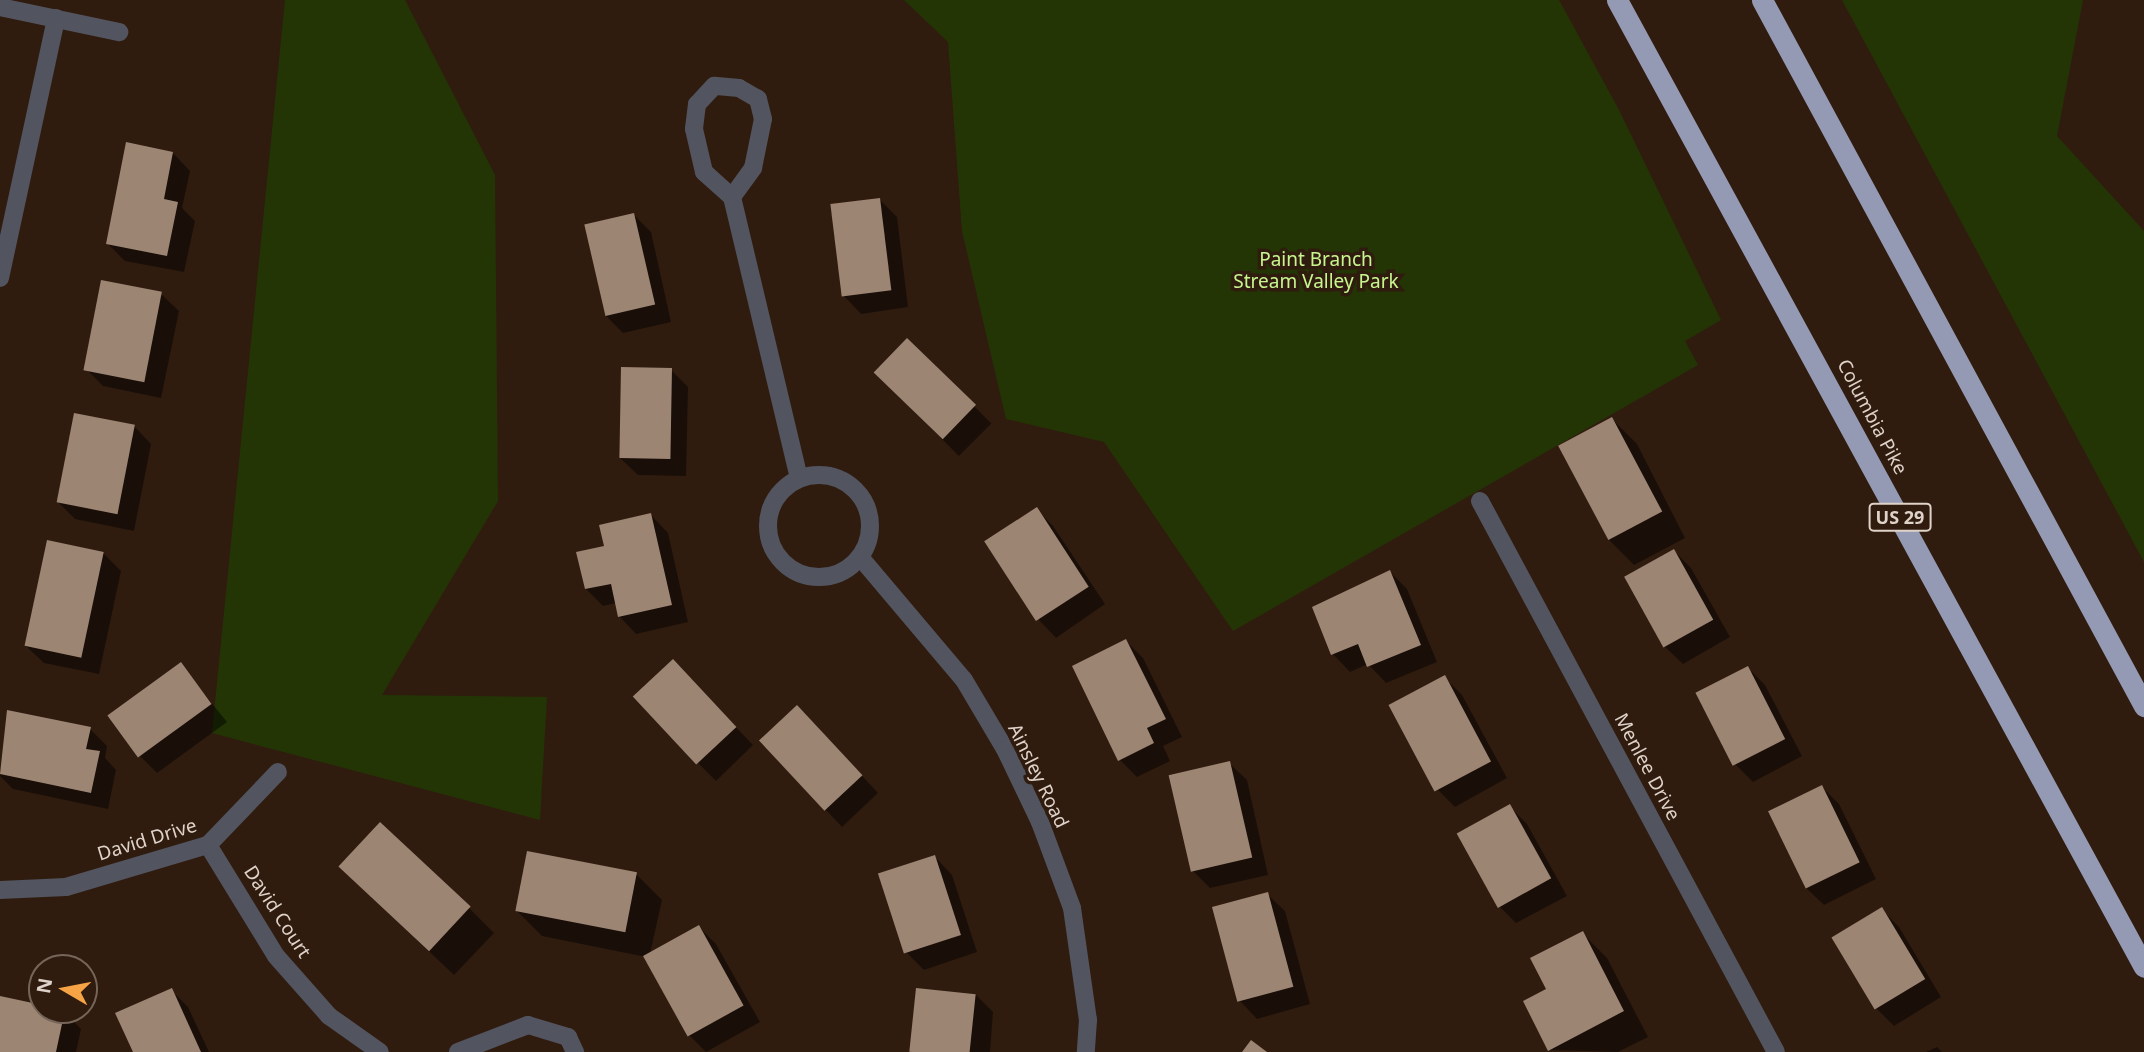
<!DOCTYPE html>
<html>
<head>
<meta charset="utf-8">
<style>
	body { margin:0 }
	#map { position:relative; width:2144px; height:1052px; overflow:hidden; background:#301c0f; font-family:"Noto Sans",sans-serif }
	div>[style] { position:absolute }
	.green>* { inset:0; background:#233505 }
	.shadow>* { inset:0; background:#0007; transform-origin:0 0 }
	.building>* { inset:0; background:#9d8574; transform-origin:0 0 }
	.lane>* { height:18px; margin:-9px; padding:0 9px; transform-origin:9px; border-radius:9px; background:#52545f }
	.street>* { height:18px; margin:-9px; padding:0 9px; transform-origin:9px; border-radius:9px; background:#52545f }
	.street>.ring { margin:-9px; padding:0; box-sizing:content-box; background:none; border:18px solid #52545f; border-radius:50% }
	.highway>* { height:21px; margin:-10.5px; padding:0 10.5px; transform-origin:10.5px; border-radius:10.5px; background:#959ab4 }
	span { translate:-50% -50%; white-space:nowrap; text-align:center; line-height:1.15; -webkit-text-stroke:7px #301c0f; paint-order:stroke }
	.shield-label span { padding:2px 5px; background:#301c0f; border:2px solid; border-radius:5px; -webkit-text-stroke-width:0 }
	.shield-label { font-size:18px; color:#dfd2c9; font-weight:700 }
	.park-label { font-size:19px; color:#c7f68f }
	.street-label { font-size:19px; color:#dfd2c9 }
	.north { position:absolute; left:28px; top:954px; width:70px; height:70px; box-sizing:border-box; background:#301c0f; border:2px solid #766559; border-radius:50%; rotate:280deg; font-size:19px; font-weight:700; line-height:28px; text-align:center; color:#dfd2c9 }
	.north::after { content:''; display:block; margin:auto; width:24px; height:32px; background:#f5a345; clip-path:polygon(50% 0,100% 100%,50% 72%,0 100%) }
</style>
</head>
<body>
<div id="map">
	<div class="green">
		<i style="clip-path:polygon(285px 0,405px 0,495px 175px,498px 501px,382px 695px,547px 697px,540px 820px,212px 733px)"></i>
		<i style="clip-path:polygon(904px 0,1559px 0,1619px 110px,1721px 320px,1685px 341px,1698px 365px,1233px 631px,1104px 442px,1006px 419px,962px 231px,948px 42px)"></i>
		<i style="clip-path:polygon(1842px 0,2083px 0,2057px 136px,2144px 231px,2144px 562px)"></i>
	</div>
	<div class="shadow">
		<i style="clip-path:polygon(173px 153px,190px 171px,182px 208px,195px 221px,184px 272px,125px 261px,108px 244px)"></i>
		<i style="clip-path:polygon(879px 199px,897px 217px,908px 307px,861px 314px,844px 296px)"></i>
		<i style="clip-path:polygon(634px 215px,651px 232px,671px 322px,623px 333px,606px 316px)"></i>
		<i style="clip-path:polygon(161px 294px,179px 311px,161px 398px,103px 386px,86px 369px)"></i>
		<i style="left:908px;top:340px;width:118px;height:46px;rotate:45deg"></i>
		<i style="clip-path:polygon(671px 370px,688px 387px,686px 476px,638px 475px,620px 458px)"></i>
		<i style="clip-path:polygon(1612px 419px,1637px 444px,1685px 538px,1634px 565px,1609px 540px)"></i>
		<i style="clip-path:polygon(134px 426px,151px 444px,134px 531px,75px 519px,58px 502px)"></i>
		<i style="clip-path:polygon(1036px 509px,1053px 526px,1105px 604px,1056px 638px,1039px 620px)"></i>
		<i style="clip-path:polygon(651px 515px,668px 533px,688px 622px,636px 634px,619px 616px,616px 603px,603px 606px,586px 589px,607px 548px)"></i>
		<i style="clip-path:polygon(1674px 551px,1691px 568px,1730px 637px,1683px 664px,1665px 647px)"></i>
		<i style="clip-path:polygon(103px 553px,121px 571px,99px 674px,44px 663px,26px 646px)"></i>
		<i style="clip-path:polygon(1390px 572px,1407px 589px,1437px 662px,1386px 683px,1368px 664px,1350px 672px,1333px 654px,1314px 608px)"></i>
		<i style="clip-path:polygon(1126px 641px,1143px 658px,1182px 737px,1163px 746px,1170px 761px,1137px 777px,1120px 760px,1074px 667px)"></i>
		<i style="clip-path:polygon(180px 664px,227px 722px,157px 773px,140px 756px)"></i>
		<i style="clip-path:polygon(1748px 668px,1765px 685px,1802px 756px,1753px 782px,1736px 765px)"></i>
		<i style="clip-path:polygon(1445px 678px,1462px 695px,1507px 778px,1455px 807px,1438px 790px)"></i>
		<i style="clip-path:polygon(690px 679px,753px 745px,716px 781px,699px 764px)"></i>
		<i style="clip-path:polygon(8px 712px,90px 729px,107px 746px,105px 758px,116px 770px,108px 809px,13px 789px,0 776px)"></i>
		<i style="clip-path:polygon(814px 724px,878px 793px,842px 827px,761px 741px)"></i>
		<i style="clip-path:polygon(1229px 763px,1247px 780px,1268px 875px,1210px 888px,1193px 871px)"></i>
		<i style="clip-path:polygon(1822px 787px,1839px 804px,1876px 879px,1824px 905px,1806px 888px)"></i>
		<i style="clip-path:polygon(1509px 806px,1527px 824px,1567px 896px,1516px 923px,1499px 906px,1459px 834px)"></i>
		<i style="clip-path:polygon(935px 857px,952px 875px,977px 952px,924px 970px,907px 953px)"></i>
		<i style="clip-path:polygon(637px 875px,662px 900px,650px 954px,699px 927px,716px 944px,760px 1022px,706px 1052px,689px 1035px,646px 957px,542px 936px,517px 911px)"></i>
		<i style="clip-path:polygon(365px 891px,469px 908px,494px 933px,454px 975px)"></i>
		<i style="clip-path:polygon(1267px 894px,1285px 911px,1310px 1004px,1257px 1019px,1240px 1001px)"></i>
		<i style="clip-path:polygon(1882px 910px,1899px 927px,1941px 997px,1894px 1026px,1877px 1009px,1834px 939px)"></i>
		<i style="clip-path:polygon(1582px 933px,1607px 958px,1648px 1037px,1618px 1052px,1549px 1050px,1548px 989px)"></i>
		<i style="clip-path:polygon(171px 990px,188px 1007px,209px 1052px,134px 1052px)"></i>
		<i style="clip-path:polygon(976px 995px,993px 1012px,990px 1052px,913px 1052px)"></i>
		<i style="clip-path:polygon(0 998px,64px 1011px,81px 1029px,76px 1052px,0 1052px)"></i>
		<i style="clip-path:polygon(1937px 1047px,1942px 1052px,1926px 1052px)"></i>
	</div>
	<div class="building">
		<i style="clip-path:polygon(126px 142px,173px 152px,164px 199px,178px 202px,167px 256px,106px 244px)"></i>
		<i style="left:880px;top:198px;width:93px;height:50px;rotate:83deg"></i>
		<i style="left:634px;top:213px;width:94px;height:51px;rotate:77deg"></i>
		<i style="left:101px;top:280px;width:62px;height:92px;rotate:11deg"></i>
		<i style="left:907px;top:338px;width:96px;height:48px;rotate:44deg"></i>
		<i style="left:621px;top:367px;width:51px;height:91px;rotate:1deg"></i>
		<i style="left:74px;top:413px;width:62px;height:91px;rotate:11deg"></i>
		<i style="left:1612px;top:417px;width:107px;height:61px;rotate:62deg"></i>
		<i style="left:1037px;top:507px;width:95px;height:63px;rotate:57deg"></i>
		<i style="clip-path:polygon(651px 513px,672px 605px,618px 617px,611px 584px,585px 589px,576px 552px,604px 546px,599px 525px)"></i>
		<i style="left:47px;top:540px;width:58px;height:108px;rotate:12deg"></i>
		<i style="left:1674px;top:549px;width:81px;height:57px;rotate:61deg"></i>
		<i style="clip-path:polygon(1390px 570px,1421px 645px,1367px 667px,1358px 644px,1331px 655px,1312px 607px)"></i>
		<i style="clip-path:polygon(1126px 639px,1166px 719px,1147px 728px,1154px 743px,1118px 761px,1072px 666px)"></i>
		<i style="left:673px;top:659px;width:93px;height:55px;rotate:47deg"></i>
		<i style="left:181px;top:662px;width:52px;height:91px;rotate:54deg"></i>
		<i style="left:1748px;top:666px;width:82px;height:59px;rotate:63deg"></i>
		<i style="left:1445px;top:675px;width:98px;height:64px;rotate:62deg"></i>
		<i style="left:797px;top:705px;width:96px;height:52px;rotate:47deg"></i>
		<i style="clip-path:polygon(7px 710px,91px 727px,86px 749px,100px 751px,91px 793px,0 774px)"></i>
		<i style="left:1230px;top:761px;width:99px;height:63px;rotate:77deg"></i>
		<i style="left:1822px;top:785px;width:86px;height:60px;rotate:64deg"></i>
		<i style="left:1510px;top:804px;width:85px;height:61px;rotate:61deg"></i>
		<i style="left:380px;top:822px;width:124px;height:61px;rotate:43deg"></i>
		<i style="left:527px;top:851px;width:112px;height:61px;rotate:11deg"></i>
		<i style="left:935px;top:855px;width:84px;height:60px;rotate:72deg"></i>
		<i style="left:1268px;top:892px;width:98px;height:58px;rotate:75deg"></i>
		<i style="left:1882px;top:907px;width:84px;height:59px;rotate:59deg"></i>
		<i style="left:699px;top:925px;width:92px;height:64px;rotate:61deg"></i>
		<i style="clip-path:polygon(1583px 931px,1624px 1011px,1548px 1051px,1523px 1001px,1546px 989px,1530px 958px)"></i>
		<i style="clip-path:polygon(172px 988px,201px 1052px,133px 1052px,115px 1013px)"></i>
		<i style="left:916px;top:988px;width:60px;height:64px;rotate:6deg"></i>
		<i style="clip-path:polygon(0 996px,42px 1005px,42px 1010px,65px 1010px,56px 1052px,0 1052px)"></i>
		<i style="clip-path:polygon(1251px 1040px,1267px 1052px,1242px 1052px)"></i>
	</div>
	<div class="lane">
		<i style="left:732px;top:197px;width:36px;rotate:-54deg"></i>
		<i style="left:753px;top:168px;width:50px;rotate:-78.5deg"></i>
		<i style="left:763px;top:119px;width:21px;rotate:-104deg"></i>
		<i style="left:758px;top:99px;width:22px;rotate:-150deg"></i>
		<i style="left:739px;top:88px;width:25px;rotate:-175deg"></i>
		<i style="left:714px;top:86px;width:25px;rotate:133deg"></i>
		<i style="left:697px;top:104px;width:25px;rotate:97deg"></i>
		<i style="left:694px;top:129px;width:44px;rotate:76.9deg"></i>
		<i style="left:704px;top:172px;width:38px;rotate:42deg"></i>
		<i style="left:732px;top:197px;width:290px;rotate:76.6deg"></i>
	</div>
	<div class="street">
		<i style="left:0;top:7px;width:122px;rotate:11.9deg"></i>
		<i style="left:0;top:278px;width:266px;rotate:-77.8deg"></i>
		<i class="ring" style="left:768px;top:475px;width:84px;height:84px"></i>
		<i style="left:1480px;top:501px;width:625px;rotate:61.76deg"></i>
		<i style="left:860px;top:557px;width:161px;rotate:49.8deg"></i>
		<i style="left:964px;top:680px;width:80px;rotate:59.3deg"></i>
		<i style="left:1005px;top:749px;width:81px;rotate:64.4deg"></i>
		<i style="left:1040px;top:822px;width:92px;rotate:69.6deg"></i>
		<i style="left:1072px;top:908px;width:113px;rotate:81.9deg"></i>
		<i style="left:1088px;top:1020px;width:32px;rotate:94deg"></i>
		<i style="left:208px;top:845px;width:130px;rotate:58.5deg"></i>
		<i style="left:276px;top:956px;width:80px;rotate:48.5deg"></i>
		<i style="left:329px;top:1016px;width:62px;rotate:35.2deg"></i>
		<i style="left:0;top:890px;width:66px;rotate:-2.6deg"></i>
		<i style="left:66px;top:887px;width:148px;rotate:-16.5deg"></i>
		<i style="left:208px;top:845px;width:101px;rotate:-46.2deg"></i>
		<i style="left:458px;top:1052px;width:75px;rotate:-21.1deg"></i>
		<i style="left:528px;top:1025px;width:42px;rotate:16.7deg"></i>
		<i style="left:568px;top:1037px;width:17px;rotate:65deg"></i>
	</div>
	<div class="highway">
		<i style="left:1617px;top:0;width:1101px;rotate:61.41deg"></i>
		<i style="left:1762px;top:0;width:803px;rotate:61.58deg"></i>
	</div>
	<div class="shield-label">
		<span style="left:1900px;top:517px">US 29</span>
	</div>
	<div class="park-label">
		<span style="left:1316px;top:271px">Paint Branch<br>Stream Valley Park</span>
	</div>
	<div class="street-label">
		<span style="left:1872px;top:417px;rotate:62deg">Columbia Pike</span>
		<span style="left:1647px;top:767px;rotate:62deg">Menlee Drive</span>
		<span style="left:1038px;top:776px;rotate:64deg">Ainsley Road</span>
		<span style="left:147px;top:840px;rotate:-17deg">David Drive</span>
		<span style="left:277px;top:912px;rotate:57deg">David Court</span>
	</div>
	<div class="north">N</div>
</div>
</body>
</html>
